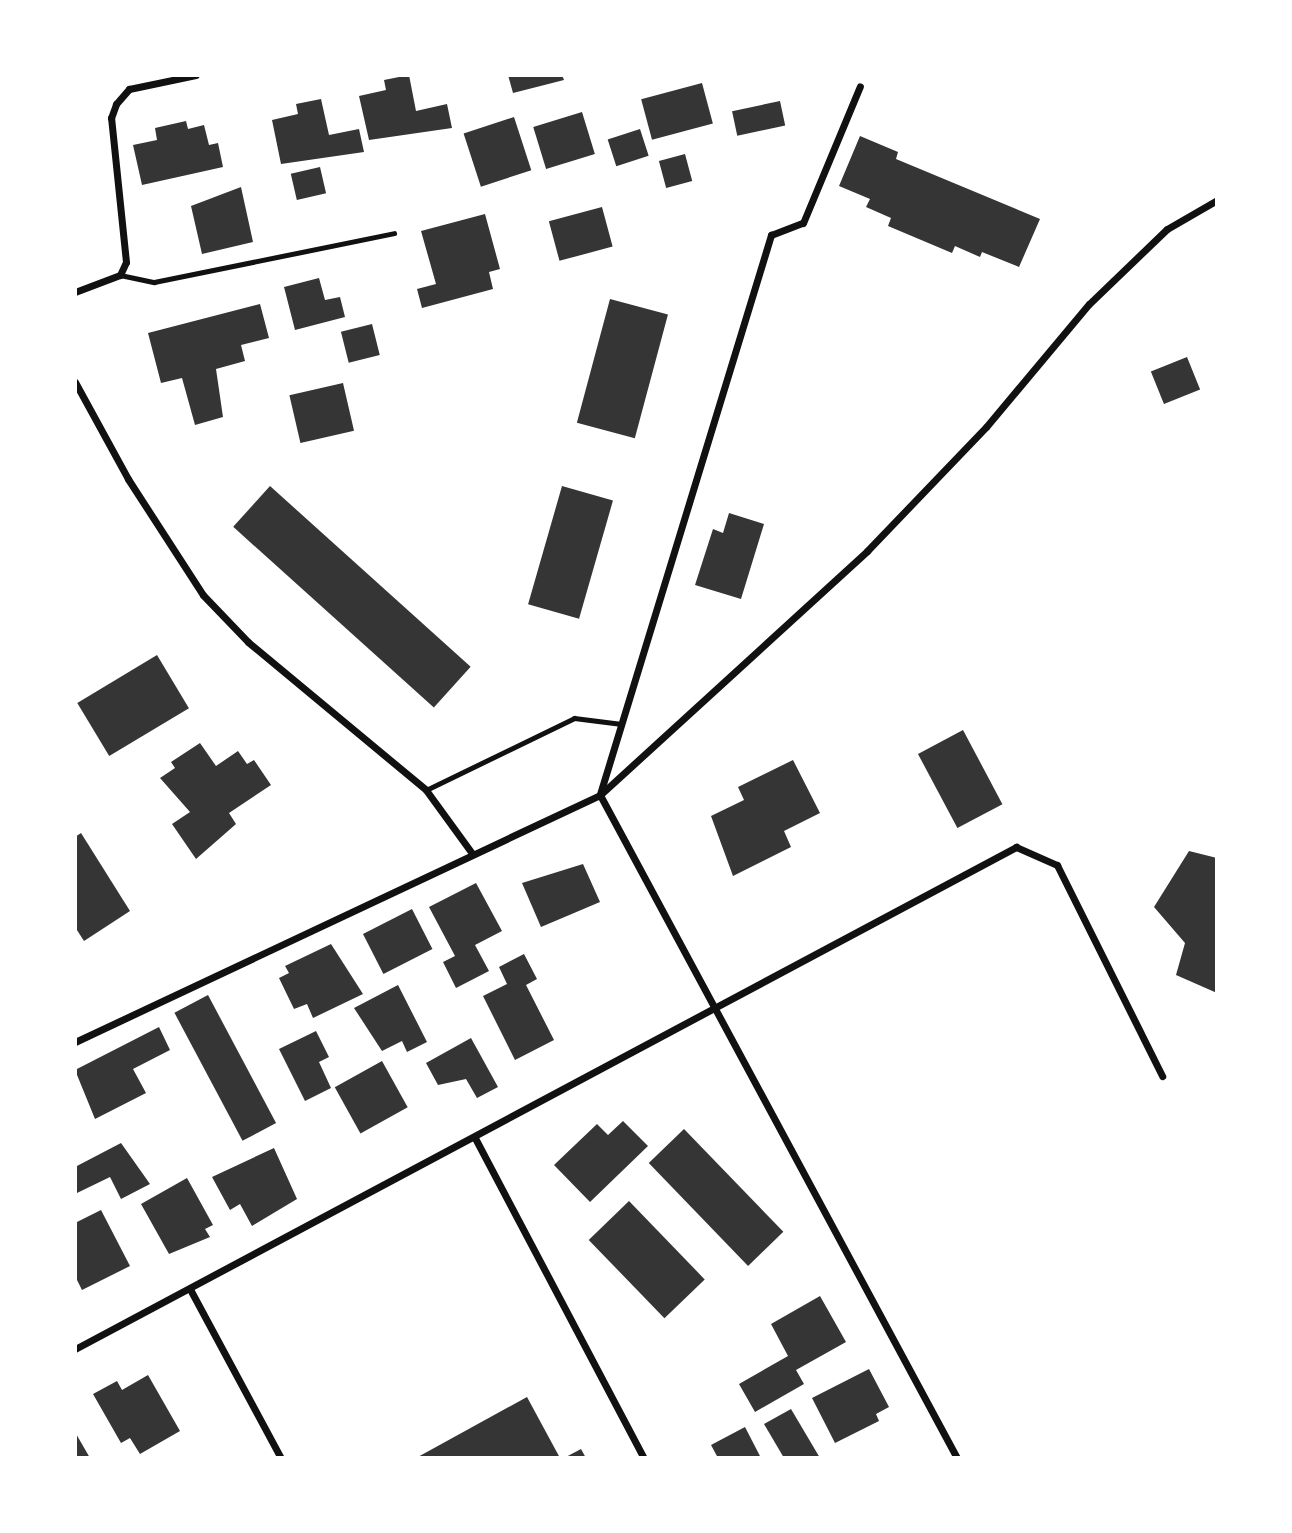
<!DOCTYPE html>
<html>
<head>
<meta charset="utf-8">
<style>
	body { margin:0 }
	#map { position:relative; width:1292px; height:1533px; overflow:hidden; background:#fff; font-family:Manrope,sans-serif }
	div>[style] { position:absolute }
	.building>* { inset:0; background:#353535; transform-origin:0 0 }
	.service>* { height:5px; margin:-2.5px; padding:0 2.5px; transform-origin:2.5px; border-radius:2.5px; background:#111 }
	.minor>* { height:7px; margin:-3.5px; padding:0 3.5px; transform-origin:3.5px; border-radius:3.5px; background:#111 }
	span { translate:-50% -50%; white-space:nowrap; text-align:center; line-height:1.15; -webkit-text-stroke:7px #fff; paint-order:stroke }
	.frame { position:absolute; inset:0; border:77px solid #fff; pointer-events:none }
</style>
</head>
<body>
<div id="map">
	<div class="building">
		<i style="clip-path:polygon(409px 75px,416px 111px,447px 104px,452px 128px,369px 140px,359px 96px,386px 90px,384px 80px)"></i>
		<i style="clip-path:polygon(508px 75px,562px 75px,564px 80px,513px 93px)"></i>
		<i style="left:702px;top:83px;width:42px;height:63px;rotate:75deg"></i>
		<i style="clip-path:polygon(321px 99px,329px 135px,359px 129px,364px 152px,281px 164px,272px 120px,298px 114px,296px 104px)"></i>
		<i style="left:780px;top:101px;width:25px;height:49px;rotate:78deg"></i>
		<i style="left:582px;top:112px;width:44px;height:51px;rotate:73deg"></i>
		<i style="left:514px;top:117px;width:56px;height:53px;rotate:72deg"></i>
		<i style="clip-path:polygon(186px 121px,188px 129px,204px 125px,209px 145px,218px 143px,223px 167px,142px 185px,133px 145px,157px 140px,155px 128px)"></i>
		<i style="left:640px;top:129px;width:28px;height:34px;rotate:72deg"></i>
		<i style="clip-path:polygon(860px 136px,898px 152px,896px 159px,1040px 219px,1019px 267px,982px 252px,980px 257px,955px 246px,952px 253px,888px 226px,891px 218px,866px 207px,870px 199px,839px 186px)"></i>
		<i style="left:685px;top:154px;width:28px;height:27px;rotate:75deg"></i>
		<i style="left:320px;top:167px;width:27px;height:30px;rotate:77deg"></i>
		<i style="clip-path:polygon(241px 187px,253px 242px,202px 254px,191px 206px)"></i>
		<i style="left:602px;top:207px;width:41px;height:55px;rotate:75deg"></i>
		<i style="clip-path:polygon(485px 214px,500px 269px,489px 272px,493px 289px,422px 308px,417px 289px,436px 284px,421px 231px)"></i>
		<i style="clip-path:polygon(319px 278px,325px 300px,340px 297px,345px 317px,295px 330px,284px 287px)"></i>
		<i style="left:610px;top:299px;width:60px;height:128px;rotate:15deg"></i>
		<i style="clip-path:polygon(260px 304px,269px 338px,241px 345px,245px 361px,216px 369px,223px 417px,195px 425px,182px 378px,161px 383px,148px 333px)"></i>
		<i style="left:372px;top:324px;width:32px;height:32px;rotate:76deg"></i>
		<i style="left:1187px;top:357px;width:35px;height:39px;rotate:68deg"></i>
		<i style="left:343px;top:383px;width:49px;height:55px;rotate:77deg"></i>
		<i style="left:270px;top:486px;width:270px;height:55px;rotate:42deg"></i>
		<i style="left:562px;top:486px;width:53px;height:123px;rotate:16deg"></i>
		<i style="clip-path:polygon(729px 513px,764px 524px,741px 599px,695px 585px,713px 529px,723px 533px)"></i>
		<i style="left:157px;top:655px;width:62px;height:93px;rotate:59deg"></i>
		<i style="left:963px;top:730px;width:84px;height:51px;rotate:62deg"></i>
		<i style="clip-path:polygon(200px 743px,216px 766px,238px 751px,247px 764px,254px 760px,271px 785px,229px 813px,236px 824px,196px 859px,172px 824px,190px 812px,160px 778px,175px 768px,171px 762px)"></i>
		<i style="clip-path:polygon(793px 760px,820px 813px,784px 831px,791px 847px,733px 876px,711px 816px,744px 800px,738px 787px)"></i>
		<i style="clip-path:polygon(81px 833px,130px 911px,84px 941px,75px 927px,75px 837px)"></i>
		<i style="clip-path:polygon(1189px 851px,1217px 858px,1217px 993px,1176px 975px,1185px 943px,1154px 907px)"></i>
		<i style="clip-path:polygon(583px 864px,600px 902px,541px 927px,522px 883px)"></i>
		<i style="clip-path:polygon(476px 883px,502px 931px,475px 945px,489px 971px,456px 988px,443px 962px,455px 956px,429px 907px)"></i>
		<i style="left:412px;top:909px;width:45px;height:55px;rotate:63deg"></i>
		<i style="clip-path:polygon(331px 944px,363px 994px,313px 1018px,307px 1004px,294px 1009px,279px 978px,289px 973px,285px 966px)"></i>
		<i style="clip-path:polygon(524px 954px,537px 979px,526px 985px,554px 1040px,515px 1060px,483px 996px,507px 984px,499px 967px)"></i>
		<i style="clip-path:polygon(398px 985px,427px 1042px,407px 1052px,402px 1041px,382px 1051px,354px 1008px)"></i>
		<i style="left:208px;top:995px;width:145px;height:38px;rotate:62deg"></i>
		<i style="clip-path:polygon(159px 1027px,170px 1050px,133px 1069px,146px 1093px,95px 1119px,75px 1070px)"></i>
		<i style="clip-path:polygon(316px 1031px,329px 1057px,319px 1062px,331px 1088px,305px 1101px,279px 1049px)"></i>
		<i style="clip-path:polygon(471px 1038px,498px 1087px,477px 1098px,466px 1079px,438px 1085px,426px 1063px)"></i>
		<i style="left:382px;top:1061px;width:53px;height:54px;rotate:61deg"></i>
		<i style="clip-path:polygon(623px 1121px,648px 1146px,590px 1202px,554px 1165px,597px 1124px,608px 1135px)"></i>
		<i style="left:684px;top:1129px;width:143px;height:49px;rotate:46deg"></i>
		<i style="clip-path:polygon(121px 1143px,150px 1184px,121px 1199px,110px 1177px,77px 1193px,75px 1167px)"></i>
		<i style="clip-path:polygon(274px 1148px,297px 1199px,252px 1226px,240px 1204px,230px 1210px,212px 1177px)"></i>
		<i style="clip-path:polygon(187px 1178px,213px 1225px,205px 1229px,210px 1237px,169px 1254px,141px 1204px)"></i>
		<i style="left:629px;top:1201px;width:109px;height:56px;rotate:46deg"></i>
		<i style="clip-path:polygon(101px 1210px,130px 1266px,82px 1290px,75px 1276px,75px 1223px)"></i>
		<i style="clip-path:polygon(820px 1296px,846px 1342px,796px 1370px,804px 1384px,755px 1412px,739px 1384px,788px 1356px,771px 1324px)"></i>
		<i style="clip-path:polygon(869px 1369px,889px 1407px,876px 1414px,879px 1421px,835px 1443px,812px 1398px)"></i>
		<i style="clip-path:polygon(148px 1375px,180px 1431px,140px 1454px,130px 1438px,121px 1443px,93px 1394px,117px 1381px,122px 1390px)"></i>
		<i style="clip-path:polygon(527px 1397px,560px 1458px,416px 1458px)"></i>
		<i style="clip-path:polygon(791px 1409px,820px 1458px,784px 1458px,764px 1424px)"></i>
		<i style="clip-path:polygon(745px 1427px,761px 1458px,718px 1458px,711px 1445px)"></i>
		<i style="clip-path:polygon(75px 1432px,90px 1458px,75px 1458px)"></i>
		<i style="clip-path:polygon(581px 1449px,586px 1458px,564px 1458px)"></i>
	</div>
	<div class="service">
		<i style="left:120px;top:275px;width:35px;rotate:12deg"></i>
		<i style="left:154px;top:282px;width:245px;rotate:-11.5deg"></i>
		<i style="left:426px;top:790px;width:165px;rotate:-25.9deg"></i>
		<i style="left:574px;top:718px;width:48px;rotate:7.1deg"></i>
	</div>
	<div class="minor">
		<i style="left:75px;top:292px;width:48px;rotate:-20.7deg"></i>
		<i style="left:120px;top:275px;width:14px;rotate:-65deg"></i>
		<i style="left:126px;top:262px;width:145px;rotate:-95.9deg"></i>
		<i style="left:111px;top:118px;width:15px;rotate:-70deg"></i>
		<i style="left:116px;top:104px;width:20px;rotate:-49deg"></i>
		<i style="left:129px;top:89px;width:68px;rotate:-11.8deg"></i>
		<i style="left:75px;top:382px;width:111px;rotate:61.3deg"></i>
		<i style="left:128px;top:479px;width:138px;rotate:57.1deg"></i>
		<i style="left:203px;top:595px;width:65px;rotate:46.2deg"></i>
		<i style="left:248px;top:642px;width:231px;rotate:39.7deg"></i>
		<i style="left:426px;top:790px;width:77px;rotate:54deg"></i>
		<i style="left:600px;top:794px;width:585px;rotate:-72.99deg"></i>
		<i style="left:771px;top:235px;width:34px;rotate:-21deg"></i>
		<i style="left:803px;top:223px;width:148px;rotate:-67.4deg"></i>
		<i style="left:600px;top:795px;width:753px;rotate:61.7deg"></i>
		<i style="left:75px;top:1042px;width:580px;rotate:-25.2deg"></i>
		<i style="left:600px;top:795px;width:362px;rotate:-42.4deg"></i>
		<i style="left:867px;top:551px;width:172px;rotate:-46.2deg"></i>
		<i style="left:986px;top:427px;width:160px;rotate:-50.1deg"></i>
		<i style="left:1089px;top:304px;width:108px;rotate:-43.9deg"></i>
		<i style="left:1167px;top:229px;width:58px;rotate:-30.1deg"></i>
		<i style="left:475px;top:1138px;width:362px;rotate:62.2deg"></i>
		<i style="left:191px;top:1291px;width:190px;rotate:61.7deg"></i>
		<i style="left:75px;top:1349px;width:1067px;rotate:-28.08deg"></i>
		<i style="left:1016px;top:847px;width:45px;rotate:23.7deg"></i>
		<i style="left:1057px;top:865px;width:236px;rotate:63.5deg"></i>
	</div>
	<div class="frame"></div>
</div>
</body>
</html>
